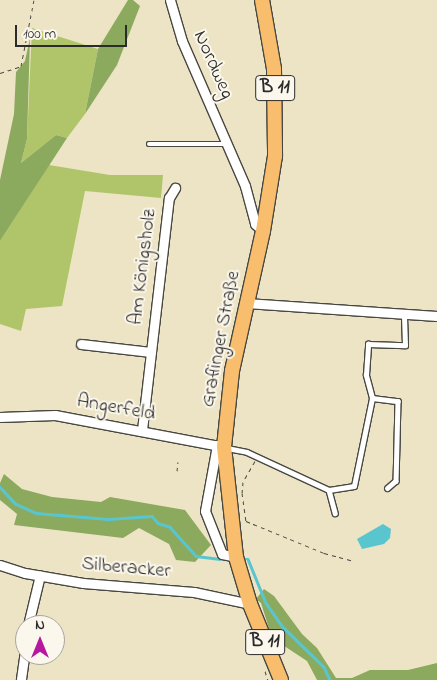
<!DOCTYPE html>
<html>
<head>
<meta charset="utf-8">
<style>
	body { margin:0 }
	#map { position:relative; width:437px; height:680px; overflow:hidden; background:#ede4c5; font-family:"Indie Flower",sans-serif }
	div>[style] { position:absolute }
	.green>* { inset:0; background:#b0c56a }
	.forest>* { inset:0; background:#8caa5e }
	.water>* { inset:0; background:#59c6cf }
	.stream>* { height:2.5px; margin:-1.25px; padding:0 1.25px; transform-origin:1.25px; border-radius:1.25px; background:#59c6cf }
	.path>* { height:1px; margin-top:-0.5px; transform-origin:0; background:repeating-linear-gradient(90deg,#484742 0 4px,transparent 0 8px) }
	.roads { filter:drop-shadow(1px 0 #484742) drop-shadow(-1px 0 #484742) drop-shadow(0 1px #484742) drop-shadow(0 -1px #484742) }
	.lane>* { height:4.5px; margin:-2.25px; padding:0 2.25px; transform-origin:2.25px; border-radius:2.25px; background:#fff }
	.street>* { height:9px; margin:-4.5px; padding:0 4.5px; transform-origin:4.5px; border-radius:4.5px; background:#fff }
	.primary>* { height:14px; margin:-7px; padding:0 7px; transform-origin:7px; border-radius:7px; background:#f9be6d }
	span { translate:-50% -50%; white-space:nowrap; text-align:center; line-height:1.15; -webkit-text-stroke:4px #fbf7ec; paint-order:stroke }
	.shield-label span { padding:1px 4px; background:#fbf7ec; border:1px solid; border-radius:4px; -webkit-text-stroke-width:0 }
	.shield-label { font-size:19px; color:#2b2b2b; font-weight:700 }
	.street-label { font-size:20px; color:#2b2b2b }
	.north { position:absolute; left:15px; top:615px; width:50px; height:50px; box-sizing:border-box; background:#fbf7ec; border:1px solid #a8a59f; border-radius:50%; rotate:0deg; font-size:14px; font-weight:700; line-height:20px; text-align:center; color:#2b2b2b }
	.north::after { content:''; display:block; margin:auto; width:18px; height:22px; background:#b5179e; clip-path:polygon(50% 0,100% 100%,50% 72%,0 100%) }
	.scale { position:absolute; left:15px; top:25px; width:112px; height:22px; box-sizing:border-box; border:2px solid #2b2b2b; border-top:0; padding-left:6px; font-size:15px; line-height:18px; white-space:nowrap; color:#2b2b2b; -webkit-text-stroke:4px #fbf7ec; paint-order:stroke }
</style>
</head>
<body>
<div id="map">
	<div class="green">
		<i style="clip-path:polygon(32px 28px,98px 49px,85px 114px,67px 138px,56px 135px,21px 163px,27px 139px)"></i>
		<i style="clip-path:polygon(49px 165px,110px 175px,163px 175px,161px 198px,85px 191px,62px 306px,26px 309px,21px 331px,0 324px,0 241px)"></i>
	</div>
	<div class="forest">
		<i style="clip-path:polygon(128px 0,133px 0,140px 6px,117px 65px,85px 114px,98px 49px)"></i>
		<i style="clip-path:polygon(30px 38px,27px 139px,21px 163px,56px 135px,67px 138px,0 241px,0 180px,14px 114px,16px 72px,25px 61px)"></i>
		<i style="clip-path:polygon(4px 474px,22px 489px,52px 497px,101px 502px,110px 497px,185px 510px,211px 545px,195px 562px,176px 560px,169px 544px,139px 528px,123px 538px,14px 525px,17px 514px,0 500px,0 483px)"></i>
		<i style="clip-path:polygon(264px 589px,274px 596px,302px 634px,317px 648px,336px 678px,352px 678px,370px 670px,408px 670px,437px 663px,437px 680px,317px 680px,307px 661px,272px 638px,261px 603px,256px 599px)"></i>
	</div>
	<div class="water">
		<i style="clip-path:polygon(383px 524px,391px 529px,390px 538px,384px 544px,362px 549px,357px 539px)"></i>
	</div>
	<div class="stream">
		<i style="left:0;top:487px;width:23px;rotate:47deg"></i>
		<i style="left:16px;top:504px;width:22px;rotate:24deg"></i>
		<i style="left:36px;top:513px;width:72px;rotate:4.8deg"></i>
		<i style="left:108px;top:519px;width:44px;rotate:-3.9deg"></i>
		<i style="left:152px;top:516px;width:9px;rotate:49deg"></i>
		<i style="left:158px;top:523px;width:13px;rotate:18deg"></i>
		<i style="left:170px;top:527px;width:39px;rotate:48deg"></i>
		<i style="left:196px;top:556px;width:24px;rotate:7deg"></i>
		<i style="left:244px;top:559px;width:4px"></i>
		<i style="left:248px;top:559px;width:48px;rotate:67.8deg"></i>
		<i style="left:266px;top:603px;width:29px;rotate:55deg"></i>
		<i style="left:283px;top:627px;width:57px;rotate:44.3deg"></i>
		<i style="left:324px;top:667px;width:14px;rotate:65deg"></i>
	</div>
	<div class="path">
		<i style="left:0;top:73px;width:22px;rotate:-18deg"></i>
		<i style="left:21px;top:66px;width:67px;rotate:-78.9deg"></i>
		<i style="left:255px;top:461px;width:24px;rotate:120deg"></i>
		<i style="left:243px;top:482px;width:11px;rotate:95deg"></i>
		<i style="left:242px;top:493px;width:28px;rotate:82deg"></i>
		<i style="left:246px;top:521px;width:84px;rotate:22.3deg"></i>
		<i style="left:324px;top:553px;width:30px;rotate:15deg"></i>
		<i style="left:177px;top:471px;width:9px;rotate:-84deg"></i>
		<i style="left:265px;top:671px;width:9px;rotate:72deg"></i>
	</div>
	<div class="roads">
		<div class="lane">
			<i style="left:149px;top:144px;width:77px"></i>
			<i style="left:372px;top:398px;width:26px;rotate:7deg"></i>
			<i style="left:398px;top:401px;width:80px;rotate:91.4deg"></i>
			<i style="left:396px;top:481px;width:11px;rotate:139deg"></i>
			<i style="left:227px;top:448px;width:20px;rotate:11deg"></i>
			<i style="left:247px;top:452px;width:90px;rotate:24.9deg"></i>
			<i style="left:329px;top:490px;width:25px;rotate:-9deg"></i>
			<i style="left:354px;top:486px;width:90px;rotate:-78.4deg"></i>
			<i style="left:372px;top:398px;width:24px;rotate:-105deg"></i>
			<i style="left:366px;top:375px;width:31px;rotate:-86deg"></i>
			<i style="left:368px;top:344px;width:37px;rotate:2deg"></i>
			<i style="left:405px;top:345px;width:31px;rotate:-92deg"></i>
			<i style="left:329px;top:490px;width:24px;rotate:75deg"></i>
		</div>
		<div class="street">
			<i style="left:170px;top:0;width:43px;rotate:73.7deg"></i>
			<i style="left:182px;top:41px;width:158px;rotate:66.5deg"></i>
			<i style="left:245px;top:186px;width:39px;rotate:75deg"></i>
			<i style="left:255px;top:224px;width:11px;rotate:41deg"></i>
			<i style="left:246px;top:303px;width:191px;rotate:3.9deg"></i>
			<i style="left:81px;top:344px;width:70px;rotate:6.5deg"></i>
			<i style="left:0;top:417px;width:55px;rotate:-2.1deg"></i>
			<i style="left:55px;top:415px;width:172px;rotate:10.7deg"></i>
			<i style="left:142px;top:430px;width:234px;rotate:-83.4deg"></i>
			<i style="left:169px;top:198px;width:12px;rotate:-59deg"></i>
			<i style="left:217px;top:445px;width:67px;rotate:100.3deg"></i>
			<i style="left:205px;top:511px;width:46px;rotate:68.4deg"></i>
			<i style="left:222px;top:554px;width:14px;rotate:12deg"></i>
			<i style="left:0;top:565px;width:26px;rotate:18deg"></i>
			<i style="left:25px;top:573px;width:59px;rotate:9.8deg"></i>
			<i style="left:83px;top:583px;width:111px;rotate:4.6deg"></i>
			<i style="left:194px;top:592px;width:57px;rotate:12.1deg"></i>
			<i style="left:28px;top:625px;width:51px;rotate:-76.5deg"></i>
			<i style="left:21px;top:679px;width:29px;rotate:-82deg"></i>
		</div>
		<div class="primary">
			<i style="left:262px;top:0;width:70px;rotate:80.1deg"></i>
			<i style="left:274px;top:69px;width:87px;rotate:89.3deg"></i>
			<i style="left:275px;top:156px;width:76px;rotate:99.1deg"></i>
			<i style="left:263px;top:231px;width:143px;rotate:102.5deg"></i>
			<i style="left:232px;top:371px;width:76px;rotate:96deg"></i>
			<i style="left:224px;top:447px;width:111px;rotate:83.8deg"></i>
			<i style="left:236px;top:557px;width:49px;rotate:73.4deg"></i>
			<i style="left:250px;top:604px;width:82px;rotate:67.8deg"></i>
		</div>
	</div>
	<div class="shield-label">
		<span style="left:275px;top:88px">B 11</span>
		<span style="left:265px;top:642px">B 11</span>
	</div>
	<div class="street-label">
		<span style="left:213px;top:65px;rotate:66deg">Nordweg</span>
		<span style="left:143px;top:267px;rotate:-83deg">Am Königsholz</span>
		<span style="left:221px;top:339px;rotate:-79deg">Graflinger Straße</span>
		<span style="left:116px;top:408px;rotate:10deg">Angerfeld</span>
		<span style="left:126px;top:568px;rotate:5deg">Silberacker</span>
	</div>
	<div class="north">N</div>
	<div class="scale">100 m</div>
</div>
</body>
</html>
